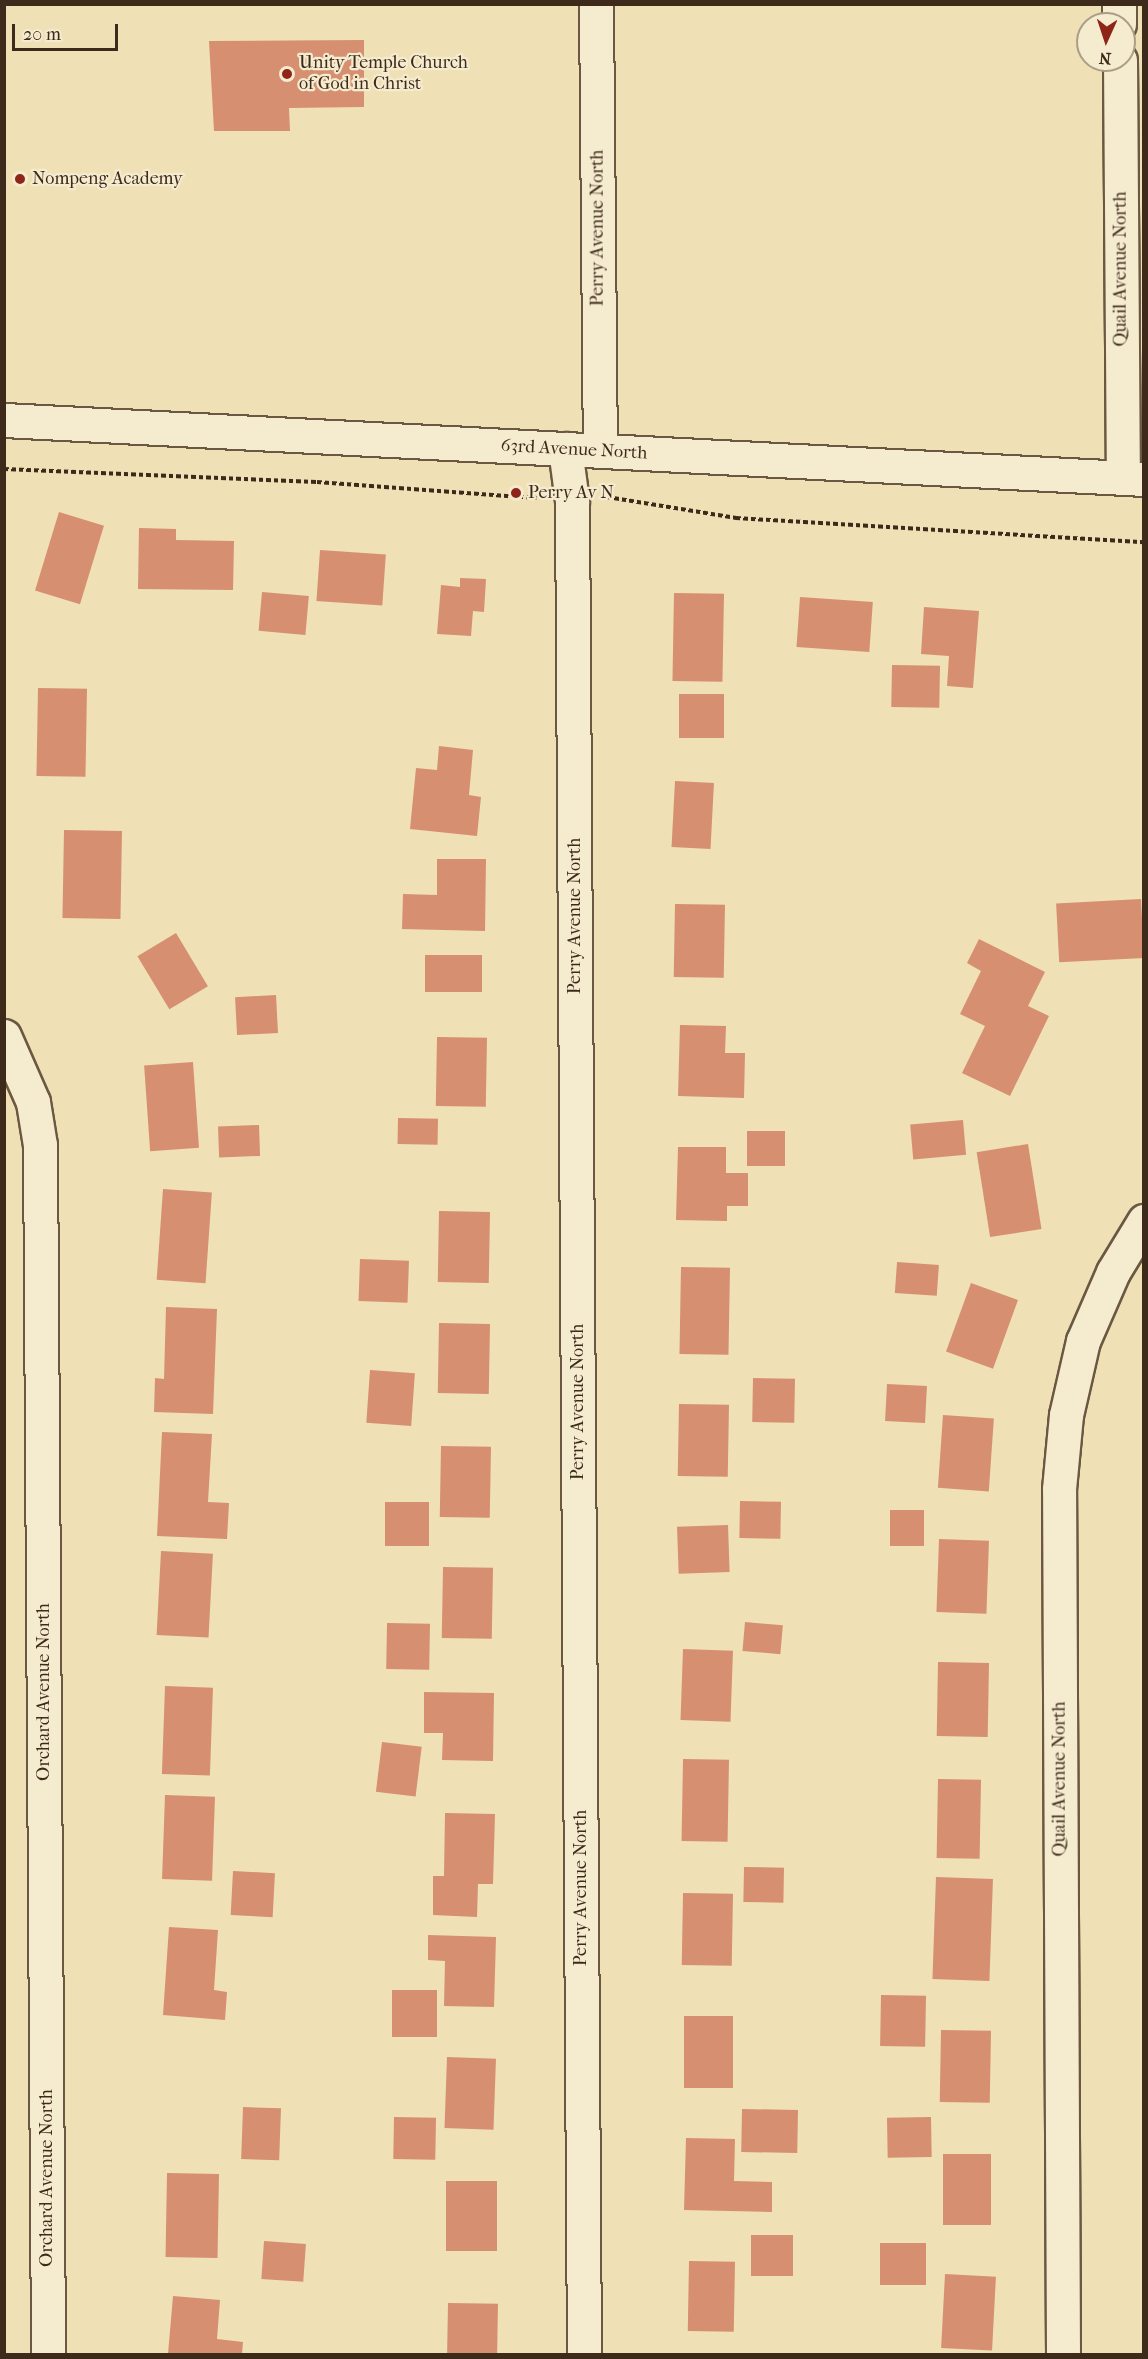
<!DOCTYPE html>
<html>
<head>
<meta charset="utf-8">
<style>
	body { margin:0 }
	#map { position:relative; width:1148px; height:2359px; overflow:hidden; background:#efe0b5; font-family:"IM FELL French Canon",serif }
	div>[style] { position:absolute }
	.building>* { inset:0; background:#d68f71; transform-origin:0 0 }
	.path>* { height:4px; margin-top:-2px; transform-origin:0; background:repeating-linear-gradient(90deg,#3d2a1b 0 4.5px,transparent 0 7.5px) }
	.roads { filter:drop-shadow(2px 0 #6a5842) drop-shadow(-2px 0 #6a5842) drop-shadow(0 2px #6a5842) drop-shadow(0 -2px #6a5842) }
	.minor>* { height:33px; margin:-16.5px; padding:0 16.5px; transform-origin:16.5px; border-radius:16.5px; background:#f5ebcf }
	.dots>* { width:16px; height:16px; translate:-50% -50%; box-sizing:border-box; border:3px solid #f5ebcf; border-radius:50% }
	span { translate:-50% -50%; white-space:nowrap; text-align:center; line-height:1.15; -webkit-text-stroke:4.5px #f5ebcf; paint-order:stroke }
	.poi-label { font-size:18px; color:#3d2a1b }
	.left { translate:0 -50%; text-align:left }
	.street-label { font-size:18px; color:#3d2a1b }
	.frame { position:absolute; inset:0; border:6px solid #3d2a1b; pointer-events:none }
	.north { position:absolute; left:1076px; top:12px; width:60px; height:60px; box-sizing:border-box; background:#f5ebcf; border:2px solid #ab9e87; border-radius:50%; rotate:183deg; font-size:16px; font-weight:700; line-height:24px; text-align:center; color:#3d2a1b }
	.north::after { content:''; display:block; margin:auto; width:21px; height:27px; background:#8f2418; clip-path:polygon(50% 0,100% 100%,50% 72%,0 100%) }
	.scale { position:absolute; left:12px; top:24px; width:106px; height:27px; box-sizing:border-box; border:3px solid #3d2a1b; border-top:0; padding-left:8px; font-size:18px; line-height:21px; white-space:nowrap; color:#3d2a1b; -webkit-text-stroke:4px #f5ebcf; paint-order:stroke }
</style>
</head>
<body>
<div id="map">
	<div class="building">
		<i style="clip-path:polygon(364px 40px,364px 107px,289px 108px,290px 131px,214px 131px,209px 41px)"></i>
		<i style="left:59px;top:512px;width:47px;height:82px;rotate:17deg"></i>
		<i style="clip-path:polygon(139px 528px,176px 529px,176px 540px,234px 541px,233px 590px,138px 589px)"></i>
		<i style="left:320px;top:550px;width:66px;height:51px;rotate:4deg"></i>
		<i style="clip-path:polygon(460px 578px,486px 579px,484px 612px,473px 611px,471px 636px,437px 634px,441px 585px,460px 587px)"></i>
		<i style="left:262px;top:592px;width:47px;height:39px;rotate:5deg"></i>
		<i style="left:674px;top:593px;width:50px;height:88px;rotate:1deg"></i>
		<i style="left:800px;top:597px;width:73px;height:50px;rotate:4deg"></i>
		<i style="clip-path:polygon(924px 607px,979px 611px,973px 688px,947px 686px,949px 656px,921px 654px)"></i>
		<i style="left:892px;top:665px;width:48px;height:42px;rotate:1deg"></i>
		<i style="left:38px;top:688px;width:49px;height:88px;rotate:1deg"></i>
		<i style="left:679px;top:694px;width:45px;height:44px"></i>
		<i style="clip-path:polygon(439px 746px,473px 750px,469px 795px,481px 797px,477px 836px,410px 829px,416px 768px,437px 770px)"></i>
		<i style="left:675px;top:781px;width:39px;height:66px;rotate:3deg"></i>
		<i style="left:64px;top:830px;width:58px;height:88px;rotate:1deg"></i>
		<i style="clip-path:polygon(437px 859px,486px 859px,485px 931px,402px 929px,403px 894px,437px 895px)"></i>
		<i style="left:1141px;top:899px;width:59px;height:85px;rotate:87deg"></i>
		<i style="left:675px;top:904px;width:50px;height:73px;rotate:1deg"></i>
		<i style="left:176px;top:933px;width:62px;height:45px;rotate:59deg"></i>
		<i style="clip-path:polygon(979px 939px,1045px 972px,1028px 1006px,1049px 1016px,1010px 1096px,962px 1073px,985px 1026px,960px 1014px,981px 971px,967px 963px)"></i>
		<i style="left:425px;top:955px;width:57px;height:37px"></i>
		<i style="left:276px;top:995px;width:38px;height:41px;rotate:87deg"></i>
		<i style="clip-path:polygon(680px 1025px,726px 1026px,725px 1053px,745px 1053px,744px 1098px,678px 1096px)"></i>
		<i style="left:437px;top:1037px;width:50px;height:69px;rotate:1deg"></i>
		<i style="left:193px;top:1062px;width:86px;height:49px;rotate:86deg"></i>
		<i style="left:398px;top:1118px;width:40px;height:26px;rotate:1deg"></i>
		<i style="left:963px;top:1120px;width:35px;height:53px;rotate:85deg"></i>
		<i style="left:259px;top:1125px;width:31px;height:41px;rotate:88deg"></i>
		<i style="left:747px;top:1131px;width:38px;height:35px"></i>
		<i style="left:1028px;top:1144px;width:86px;height:52px;rotate:81deg"></i>
		<i style="clip-path:polygon(678px 1147px,726px 1147px,726px 1173px,748px 1173px,748px 1206px,727px 1206px,727px 1221px,676px 1220px)"></i>
		<i style="left:163px;top:1189px;width:49px;height:91px;rotate:4deg"></i>
		<i style="left:439px;top:1211px;width:51px;height:71px;rotate:1deg"></i>
		<i style="left:360px;top:1259px;width:49px;height:42px;rotate:2deg"></i>
		<i style="left:897px;top:1262px;width:42px;height:31px;rotate:4deg"></i>
		<i style="left:681px;top:1267px;width:49px;height:87px;rotate:1deg"></i>
		<i style="left:971px;top:1283px;width:50px;height:73px;rotate:20deg"></i>
		<i style="clip-path:polygon(166px 1307px,217px 1309px,213px 1414px,154px 1412px,155px 1378px,164px 1379px)"></i>
		<i style="left:439px;top:1323px;width:51px;height:70px;rotate:1deg"></i>
		<i style="left:370px;top:1370px;width:45px;height:53px;rotate:4deg"></i>
		<i style="left:753px;top:1378px;width:42px;height:44px;rotate:1deg"></i>
		<i style="left:887px;top:1384px;width:40px;height:37px;rotate:3deg"></i>
		<i style="left:679px;top:1404px;width:50px;height:72px;rotate:1deg"></i>
		<i style="left:943px;top:1415px;width:51px;height:73px;rotate:4deg"></i>
		<i style="clip-path:polygon(162px 1432px,212px 1434px,208px 1502px,229px 1503px,227px 1539px,157px 1536px)"></i>
		<i style="left:441px;top:1446px;width:50px;height:71px;rotate:1deg"></i>
		<i style="left:740px;top:1501px;width:41px;height:37px;rotate:1deg"></i>
		<i style="left:385px;top:1502px;width:44px;height:44px"></i>
		<i style="left:890px;top:1510px;width:34px;height:36px"></i>
		<i style="left:728px;top:1525px;width:47px;height:51px;rotate:88deg"></i>
		<i style="left:939px;top:1539px;width:50px;height:73px;rotate:2deg"></i>
		<i style="left:161px;top:1551px;width:52px;height:84px;rotate:3deg"></i>
		<i style="left:443px;top:1567px;width:50px;height:71px;rotate:1deg"></i>
		<i style="left:745px;top:1622px;width:38px;height:29px;rotate:5deg"></i>
		<i style="left:387px;top:1623px;width:43px;height:46px;rotate:1deg"></i>
		<i style="left:683px;top:1649px;width:50px;height:71px;rotate:2deg"></i>
		<i style="left:938px;top:1662px;width:51px;height:74px;rotate:1deg"></i>
		<i style="left:165px;top:1686px;width:48px;height:88px;rotate:2deg"></i>
		<i style="clip-path:polygon(424px 1692px,494px 1693px,493px 1761px,442px 1760px,443px 1733px,424px 1733px)"></i>
		<i style="left:382px;top:1742px;width:40px;height:50px;rotate:7deg"></i>
		<i style="left:683px;top:1759px;width:46px;height:82px;rotate:1deg"></i>
		<i style="left:938px;top:1779px;width:43px;height:79px;rotate:1deg"></i>
		<i style="left:165px;top:1795px;width:50px;height:84px;rotate:2deg"></i>
		<i style="clip-path:polygon(445px 1813px,495px 1814px,493px 1884px,478px 1884px,477px 1917px,433px 1915px,433px 1876px,444px 1876px)"></i>
		<i style="left:744px;top:1867px;width:40px;height:35px;rotate:1deg"></i>
		<i style="left:233px;top:1871px;width:42px;height:44px;rotate:3deg"></i>
		<i style="left:936px;top:1877px;width:57px;height:102px;rotate:2deg"></i>
		<i style="left:683px;top:1893px;width:50px;height:72px;rotate:1deg"></i>
		<i style="clip-path:polygon(169px 1927px,218px 1930px,214px 1990px,227px 1992px,225px 2020px,163px 2015px)"></i>
		<i style="clip-path:polygon(428px 1935px,496px 1937px,494px 2007px,444px 2006px,445px 1961px,428px 1960px)"></i>
		<i style="left:392px;top:1990px;width:45px;height:47px"></i>
		<i style="left:881px;top:1995px;width:45px;height:51px;rotate:1deg"></i>
		<i style="left:684px;top:2016px;width:49px;height:72px"></i>
		<i style="left:941px;top:2030px;width:50px;height:72px;rotate:1deg"></i>
		<i style="left:447px;top:2057px;width:49px;height:71px;rotate:2deg"></i>
		<i style="left:243px;top:2107px;width:38px;height:52px;rotate:2deg"></i>
		<i style="left:742px;top:2109px;width:56px;height:43px;rotate:1deg"></i>
		<i style="left:394px;top:2117px;width:42px;height:42px;rotate:1deg"></i>
		<i style="left:931px;top:2117px;width:40px;height:44px;rotate:89deg"></i>
		<i style="clip-path:polygon(686px 2138px,735px 2139px,734px 2181px,772px 2182px,772px 2212px,684px 2210px)"></i>
		<i style="left:943px;top:2154px;width:48px;height:71px"></i>
		<i style="left:167px;top:2173px;width:52px;height:84px;rotate:1deg"></i>
		<i style="left:446px;top:2181px;width:51px;height:70px"></i>
		<i style="left:751px;top:2235px;width:42px;height:41px"></i>
		<i style="left:264px;top:2241px;width:42px;height:38px;rotate:4deg"></i>
		<i style="left:880px;top:2243px;width:46px;height:42px"></i>
		<i style="left:689px;top:2261px;width:46px;height:70px;rotate:1deg"></i>
		<i style="left:945px;top:2274px;width:51px;height:74px;rotate:3deg"></i>
		<i style="clip-path:polygon(173px 2296px,220px 2300px,217px 2339px,243px 2342px,242px 2354px,168px 2354px)"></i>
		<i style="left:448px;top:2303px;width:50px;height:51px;rotate:1deg"></i>
	</div>
	<div class="path">
		<i style="left:4px;top:469px;width:313px;rotate:2.4deg"></i>
		<i style="left:317px;top:482px;width:220px;rotate:4.2deg"></i>
		<i style="left:607px;top:497px;width:131px;rotate:9.2deg"></i>
		<i style="left:736px;top:518px;width:409px;rotate:3.4deg"></i>
	</div>
	<div class="roads">
		<div class="minor">
			<i style="left:596px;top:4px;width:447px;rotate:89.5deg"></i>
			<i style="left:1119px;top:4px;width:20px;rotate:90deg"></i>
			<i style="left:1120px;top:60px;width:418px;rotate:89.6deg"></i>
			<i style="left:4px;top:420px;width:1142px;rotate:2.96deg"></i>
			<i style="left:565px;top:449px;width:52px;rotate:82.3deg"></i>
			<i style="left:572px;top:501px;width:1853px;rotate:89.63deg"></i>
			<i style="left:4px;top:1036px;width:72px;rotate:66.3deg"></i>
			<i style="left:33px;top:1102px;width:44px;rotate:80.8deg"></i>
			<i style="left:40px;top:1145px;width:1209px;rotate:89.62deg"></i>
			<i style="left:1063px;top:2354px;width:865px;rotate:-90.26deg"></i>
			<i style="left:1059px;top:1489px;width:74px;rotate:-84.6deg"></i>
			<i style="left:1066px;top:1415px;width:76px;rotate:-77.1deg"></i>
			<i style="left:1083px;top:1341px;width:75px;rotate:-66.5deg"></i>
			<i style="left:1113px;top:1272px;width:60px;rotate:-58.7deg"></i>
		</div>
	</div>
	<div class="dots">
		<i style="left:287px;top:74px;background:#8f2418"></i>
		<i style="left:20px;top:179px;background:#8f2418"></i>
		<i style="left:516px;top:493px;background:#8f2418"></i>
	</div>
	<div class="poi-label">
		<span class="left" style="left:299px;top:74px">Unity Temple Church<br>of God in Christ</span>
		<span class="left" style="left:32px;top:179px">Nompeng Academy</span>
		<span class="left" style="left:528px;top:493px">Perry Av N</span>
	</div>
	<div class="street-label">
		<span style="left:598px;top:228px;rotate:-90deg">Perry Avenue North</span>
		<span style="left:1121px;top:269px;rotate:-90deg">Quail Avenue North</span>
		<span style="left:574px;top:450px;rotate:3deg">63rd Avenue North</span>
		<span style="left:575px;top:916px;rotate:-90deg">Perry Avenue North</span>
		<span style="left:578px;top:1402px;rotate:-90deg">Perry Avenue North</span>
		<span style="left:44px;top:1692px;rotate:-90deg">Orchard Avenue North</span>
		<span style="left:1060px;top:1779px;rotate:-90deg">Quail Avenue North</span>
		<span style="left:581px;top:1888px;rotate:-90deg">Perry Avenue North</span>
		<span style="left:47px;top:2178px;rotate:-90deg">Orchard Avenue North</span>
	</div>
	<div class="frame"></div>
	<div class="north">N</div>
	<div class="scale">20 m</div>
</div>
</body>
</html>
